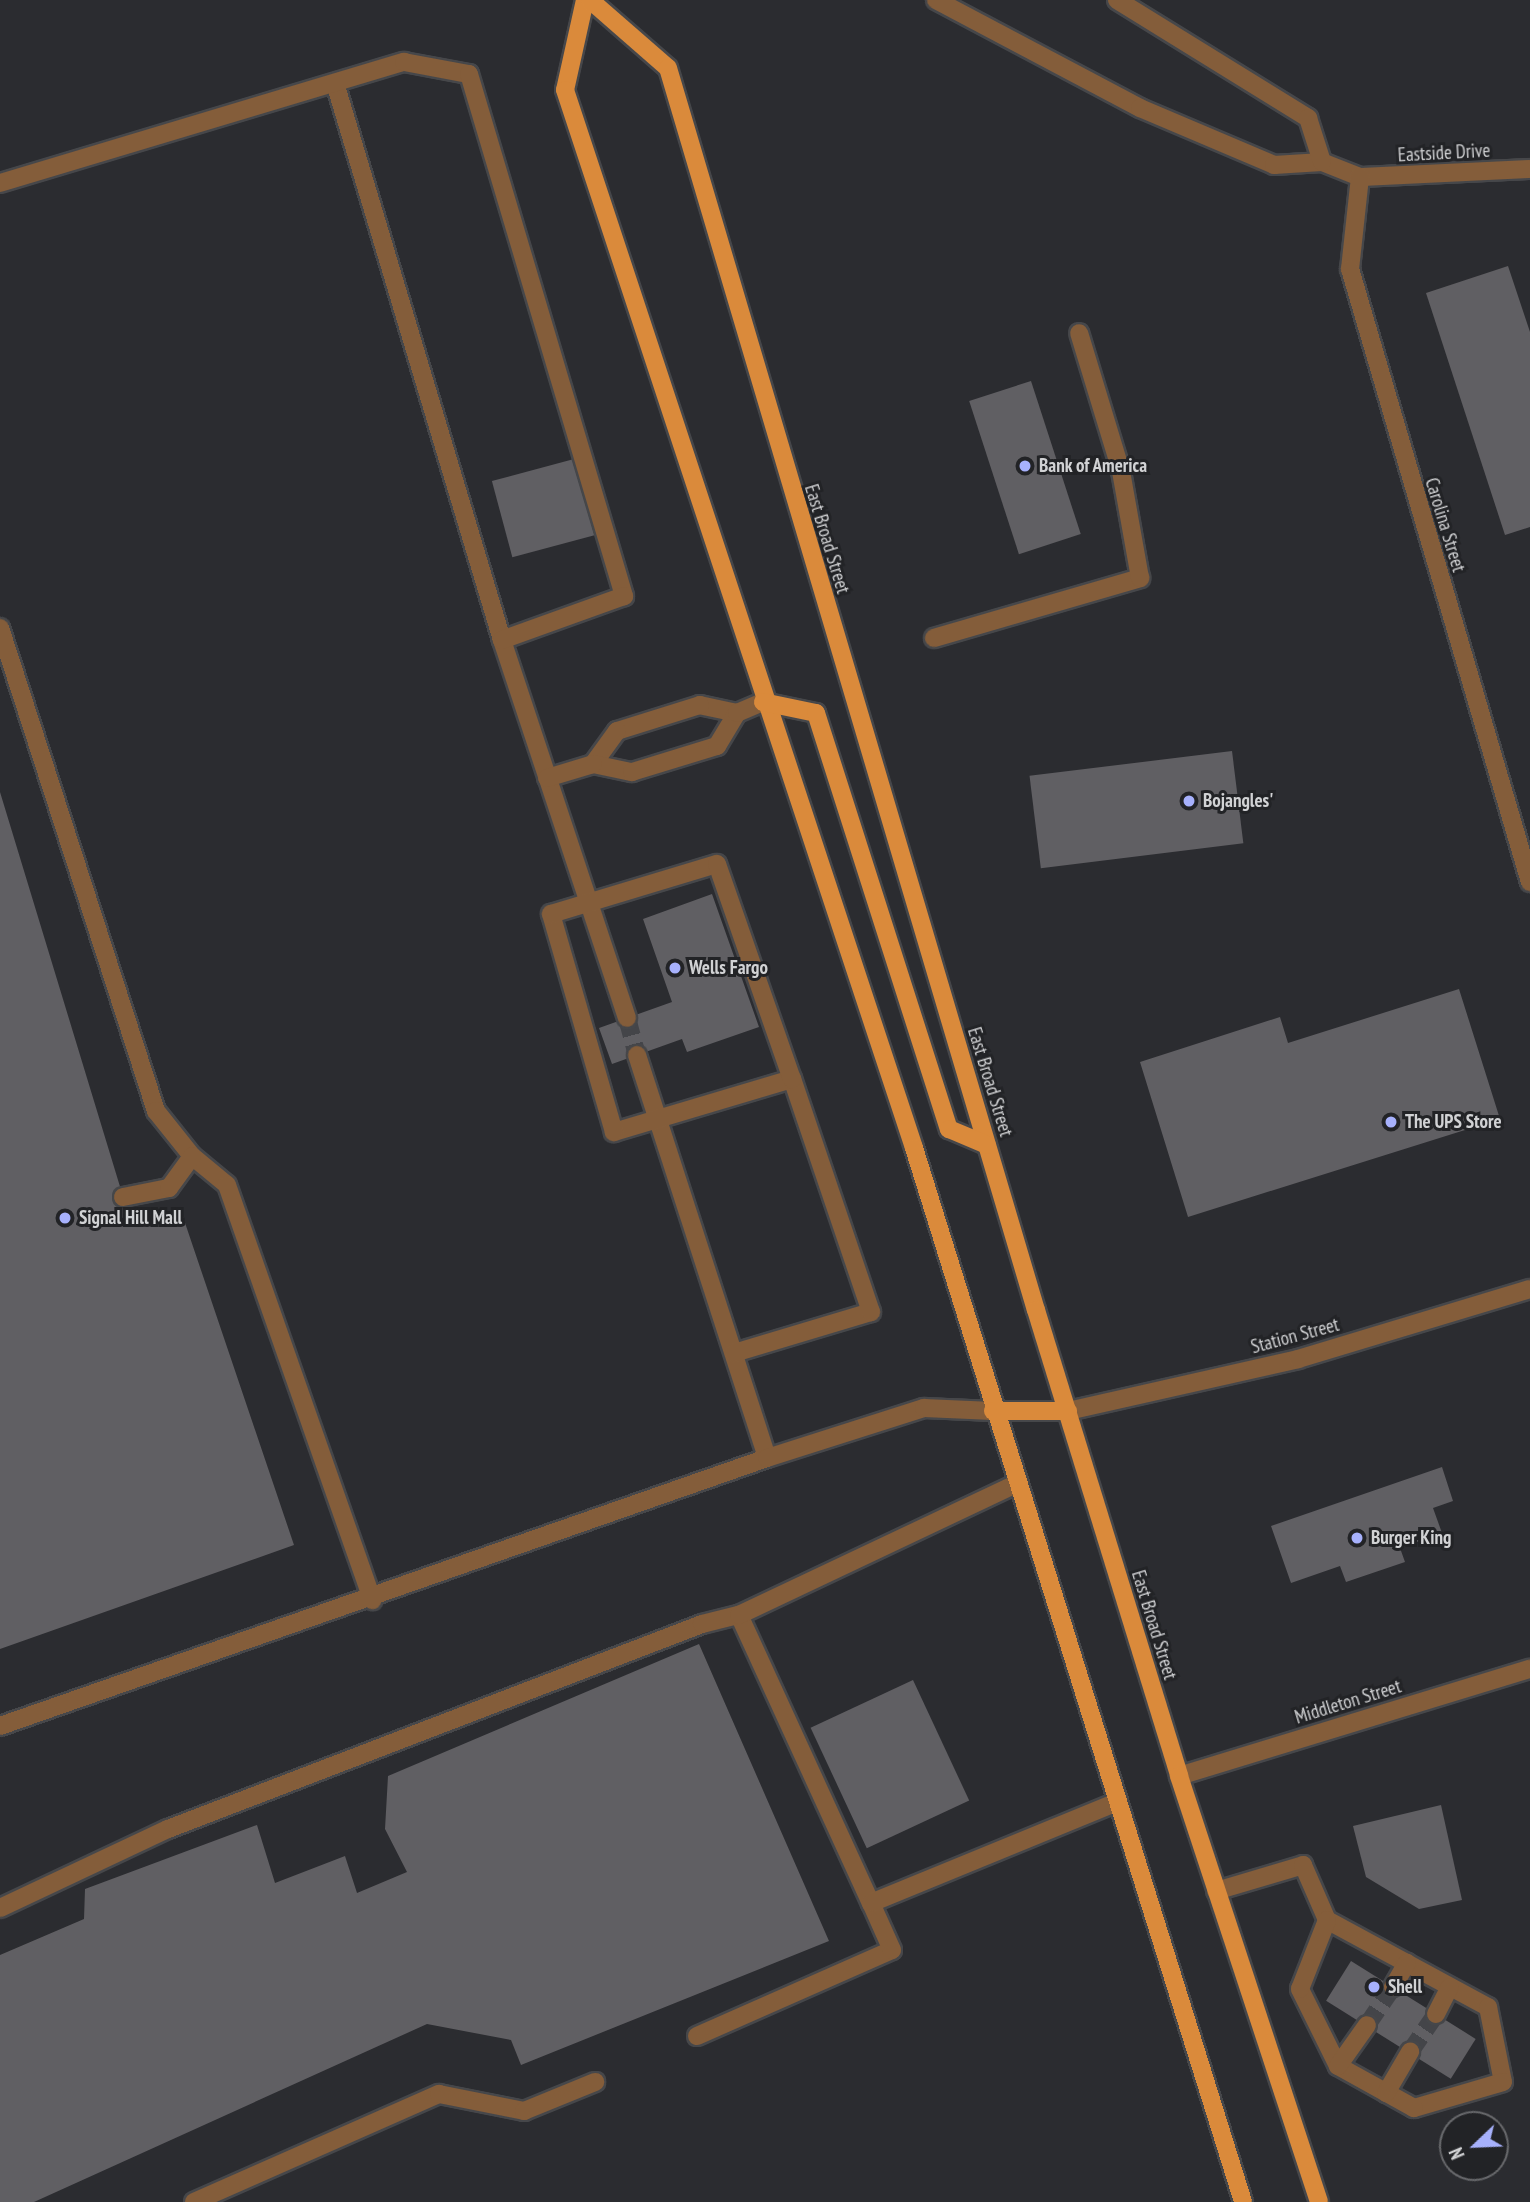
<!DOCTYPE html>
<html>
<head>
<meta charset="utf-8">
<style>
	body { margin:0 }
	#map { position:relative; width:1530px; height:2202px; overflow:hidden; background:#2b2c30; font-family:"PT Sans Narrow",sans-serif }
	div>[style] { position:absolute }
	.building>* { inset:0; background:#605f63; transform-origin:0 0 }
	.minor-tunnel>* { height:18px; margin-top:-9px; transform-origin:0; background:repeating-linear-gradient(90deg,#444549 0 18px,transparent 0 27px) }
	.roads { filter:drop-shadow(2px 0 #46474a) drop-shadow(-2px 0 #46474a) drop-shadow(0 2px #46474a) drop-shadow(0 -2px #46474a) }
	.minor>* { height:18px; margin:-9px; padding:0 9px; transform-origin:9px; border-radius:9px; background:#845d3a }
	.major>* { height:18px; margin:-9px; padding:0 9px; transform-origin:9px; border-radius:9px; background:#da8a3b }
	.dots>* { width:19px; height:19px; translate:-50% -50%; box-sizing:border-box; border:4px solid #222326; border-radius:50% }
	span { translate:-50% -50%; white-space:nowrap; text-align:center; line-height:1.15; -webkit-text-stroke:6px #222326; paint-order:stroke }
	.street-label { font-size:19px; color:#d1d2d4 }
	.poi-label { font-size:19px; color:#d1d2d4; font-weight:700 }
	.left { translate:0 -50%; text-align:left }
	.north { position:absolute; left:1439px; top:2111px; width:70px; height:70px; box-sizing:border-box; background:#222326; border:2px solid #68696c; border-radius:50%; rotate:247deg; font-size:19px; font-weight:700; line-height:28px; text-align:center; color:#d1d2d4 }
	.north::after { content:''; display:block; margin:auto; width:24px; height:32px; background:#a7b1fc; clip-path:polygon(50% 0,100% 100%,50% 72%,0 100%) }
</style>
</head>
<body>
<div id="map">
	<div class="building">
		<i style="clip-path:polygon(1508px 266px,1530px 332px,1530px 527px,1505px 535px,1426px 293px)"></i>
		<i style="left:1031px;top:381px;width:161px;height:65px;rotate:72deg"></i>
		<i style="left:574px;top:459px;width:79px;height:85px;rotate:75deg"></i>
		<i style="left:1232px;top:751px;width:93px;height:204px;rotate:83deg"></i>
		<i style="clip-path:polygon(0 792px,132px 1226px,181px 1211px,294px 1545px,0 1649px)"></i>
		<i style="clip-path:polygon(712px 894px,759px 1027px,687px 1052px,682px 1039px,612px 1064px,599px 1028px,672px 1002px,643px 919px)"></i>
		<i style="clip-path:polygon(1459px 989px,1500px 1119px,1188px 1217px,1140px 1062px,1280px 1017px,1288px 1043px)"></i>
		<i style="clip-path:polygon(1442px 1467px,1453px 1501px,1433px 1508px,1442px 1533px,1400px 1548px,1405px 1562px,1346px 1582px,1340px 1566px,1291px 1583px,1271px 1526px)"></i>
		<i style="clip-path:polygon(699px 1644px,829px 1941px,521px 2065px,511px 2040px,427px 2024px,34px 2202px,0 2202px,0 1955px,84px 1919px,85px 1889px,257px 1825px,275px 1883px,345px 1856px,357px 1893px,407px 1872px,385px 1829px,388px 1776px)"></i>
		<i style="left:913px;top:1680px;width:133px;height:113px;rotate:65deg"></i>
		<i style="clip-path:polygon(1441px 1805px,1462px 1900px,1419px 1909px,1366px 1877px,1353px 1826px)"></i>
		<i style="left:1351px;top:1961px;width:147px;height:47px;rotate:32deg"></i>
	</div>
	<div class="minor-tunnel">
		<i style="left:627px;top:1018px;width:38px;rotate:75deg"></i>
		<i style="left:1367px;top:2025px;width:46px;rotate:-55.6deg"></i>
		<i style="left:1410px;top:2052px;width:46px;rotate:-55.6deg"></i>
	</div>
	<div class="roads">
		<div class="minor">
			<i style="left:936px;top:0;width:231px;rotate:27.9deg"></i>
			<i style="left:1140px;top:108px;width:146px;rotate:23deg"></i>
			<i style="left:1274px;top:165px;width:48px;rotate:-3.6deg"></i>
			<i style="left:1322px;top:162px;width:41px;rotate:21.5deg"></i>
			<i style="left:1360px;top:177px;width:170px;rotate:-2.7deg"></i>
			<i style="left:1117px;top:0;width:225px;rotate:31.7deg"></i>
			<i style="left:1308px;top:118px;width:46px;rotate:72.3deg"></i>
			<i style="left:335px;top:83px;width:581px;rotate:73.31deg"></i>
			<i style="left:502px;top:640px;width:398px;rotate:71.7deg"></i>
			<i style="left:1360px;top:177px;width:93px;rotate:96.2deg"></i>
			<i style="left:1350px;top:269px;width:639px;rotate:73.64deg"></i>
			<i style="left:0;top:183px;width:422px;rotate:-16.7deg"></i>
			<i style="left:404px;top:62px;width:66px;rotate:10.5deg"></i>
			<i style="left:469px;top:74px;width:545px;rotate:73.46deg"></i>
			<i style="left:624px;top:596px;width:130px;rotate:160.2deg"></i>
			<i style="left:0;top:628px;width:508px;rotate:72.1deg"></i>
			<i style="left:156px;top:1111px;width:58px;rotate:51.3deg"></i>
			<i style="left:192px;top:1156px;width:45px;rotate:39.6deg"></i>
			<i style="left:227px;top:1185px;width:440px;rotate:70.7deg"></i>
			<i style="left:934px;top:638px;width:215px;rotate:-16.2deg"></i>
			<i style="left:1140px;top:578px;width:109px;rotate:-100.1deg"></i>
			<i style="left:1121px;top:471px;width:144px;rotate:-106.9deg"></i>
			<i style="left:737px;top:713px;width:38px;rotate:-168deg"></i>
			<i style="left:700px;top:705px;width:87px;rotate:162.6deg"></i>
			<i style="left:617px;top:731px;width:41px;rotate:126deg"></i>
			<i style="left:593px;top:764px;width:40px;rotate:12deg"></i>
			<i style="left:632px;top:772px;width:89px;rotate:-17deg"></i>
			<i style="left:717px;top:746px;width:39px;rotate:-59deg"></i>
			<i style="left:737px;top:713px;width:28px;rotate:-23deg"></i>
			<i style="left:547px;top:778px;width:48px;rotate:-16.9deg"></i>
			<i style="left:637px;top:1055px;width:423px;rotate:72.1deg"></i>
			<i style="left:123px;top:1197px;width:47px;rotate:-11.1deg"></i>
			<i style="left:169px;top:1188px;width:39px;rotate:-54deg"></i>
			<i style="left:734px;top:1353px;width:143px;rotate:-16.7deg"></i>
			<i style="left:871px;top:1312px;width:246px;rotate:-108.7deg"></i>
			<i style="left:792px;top:1079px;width:186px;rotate:163.4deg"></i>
			<i style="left:614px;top:1132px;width:227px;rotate:-106.1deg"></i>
			<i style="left:551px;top:914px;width:173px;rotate:-16.8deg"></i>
			<i style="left:717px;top:864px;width:228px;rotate:70.8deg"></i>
			<i style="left:1068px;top:1411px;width:236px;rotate:-12.7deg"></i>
			<i style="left:1298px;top:1359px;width:242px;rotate:-16.8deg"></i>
			<i style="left:739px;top:1615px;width:317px;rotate:65.4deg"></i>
			<i style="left:0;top:1726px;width:812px;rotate:-19.26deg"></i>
			<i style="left:767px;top:1458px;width:165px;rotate:-17.7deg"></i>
			<i style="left:924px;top:1408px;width:69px;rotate:2.5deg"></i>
			<i style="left:1179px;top:1776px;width:367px;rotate:-17deg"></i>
			<i style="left:1216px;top:1891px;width:91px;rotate:-16.6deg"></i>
			<i style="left:1303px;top:1865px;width:60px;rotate:66.4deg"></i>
			<i style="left:1327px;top:1920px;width:183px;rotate:28.4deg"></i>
			<i style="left:1488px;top:2007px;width:76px;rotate:78.7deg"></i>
			<i style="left:1503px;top:2082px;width:93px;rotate:163.7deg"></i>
			<i style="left:1414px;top:2108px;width:87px;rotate:-151.1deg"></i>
			<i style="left:1338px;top:2066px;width:86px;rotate:-116.3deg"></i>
			<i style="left:1300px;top:1989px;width:74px;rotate:-68.6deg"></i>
			<i style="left:0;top:1908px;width:186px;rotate:-25.2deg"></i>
			<i style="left:168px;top:1829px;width:572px;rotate:-21deg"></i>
			<i style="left:702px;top:1624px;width:38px;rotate:-14deg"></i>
			<i style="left:739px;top:1615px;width:306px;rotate:-25.3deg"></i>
			<i style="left:1393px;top:1987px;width:28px;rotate:-60deg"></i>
			<i style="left:1436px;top:2014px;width:30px;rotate:-63deg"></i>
			<i style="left:697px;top:2036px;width:213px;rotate:-23.8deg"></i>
			<i style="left:892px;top:1950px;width:51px;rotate:-114.1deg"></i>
			<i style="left:871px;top:1903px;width:266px;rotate:-22.3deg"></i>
			<i style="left:1338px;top:2066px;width:50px;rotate:-54.7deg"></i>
			<i style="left:1386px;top:2093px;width:48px;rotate:-59.7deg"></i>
			<i style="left:194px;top:2202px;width:268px;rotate:-23.8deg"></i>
			<i style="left:439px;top:2094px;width:87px;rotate:11.3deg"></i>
			<i style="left:524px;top:2111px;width:77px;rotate:-22.2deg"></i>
		</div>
		<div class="major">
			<i style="left:585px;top:0;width:92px;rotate:102.5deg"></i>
			<i style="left:565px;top:90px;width:1114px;rotate:71.74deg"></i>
			<i style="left:914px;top:1148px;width:1104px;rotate:72.66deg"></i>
			<i style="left:590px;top:0;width:103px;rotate:41.1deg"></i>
			<i style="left:668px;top:68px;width:1295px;rotate:73.5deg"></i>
			<i style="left:1036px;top:1310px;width:487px;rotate:72.9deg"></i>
			<i style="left:1179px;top:1776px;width:448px;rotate:71.8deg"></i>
			<i style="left:763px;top:702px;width:54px;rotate:11.7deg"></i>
			<i style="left:816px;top:713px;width:437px;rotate:72.3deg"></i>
			<i style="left:949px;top:1129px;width:41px;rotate:22.8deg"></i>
			<i style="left:993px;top:1411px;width:75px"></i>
		</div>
	</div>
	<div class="dots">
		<i style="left:1025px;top:466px;background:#a7b1fc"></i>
		<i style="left:1189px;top:801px;background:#a7b1fc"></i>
		<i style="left:675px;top:968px;background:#a7b1fc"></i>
		<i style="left:1391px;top:1122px;background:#a7b1fc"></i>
		<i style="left:65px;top:1218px;background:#a7b1fc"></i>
		<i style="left:1357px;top:1538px;background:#a7b1fc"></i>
		<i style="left:1374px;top:1987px;background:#a7b1fc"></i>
	</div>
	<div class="street-label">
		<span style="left:1444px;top:153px;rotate:-3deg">Eastside Drive</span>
		<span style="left:1445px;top:525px;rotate:73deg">Carolina Street</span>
		<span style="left:827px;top:539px;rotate:73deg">East Broad Street</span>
		<span style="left:990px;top:1082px;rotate:73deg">East Broad Street</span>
		<span style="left:1295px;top:1336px;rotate:-15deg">Station Street</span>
		<span style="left:1154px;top:1625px;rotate:73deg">East Broad Street</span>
		<span style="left:1348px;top:1702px;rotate:-17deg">Middleton Street</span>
	</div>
	<div class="poi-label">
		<span class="left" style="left:1039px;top:466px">Bank of America</span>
		<span class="left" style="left:1203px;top:801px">Bojangles'</span>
		<span class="left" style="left:689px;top:968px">Wells Fargo</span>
		<span class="left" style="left:1405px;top:1122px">The UPS Store</span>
		<span class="left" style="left:79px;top:1218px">Signal Hill Mall</span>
		<span class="left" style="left:1371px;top:1538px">Burger King</span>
		<span class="left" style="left:1388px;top:1987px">Shell</span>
	</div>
	<div class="north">N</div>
</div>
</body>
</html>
